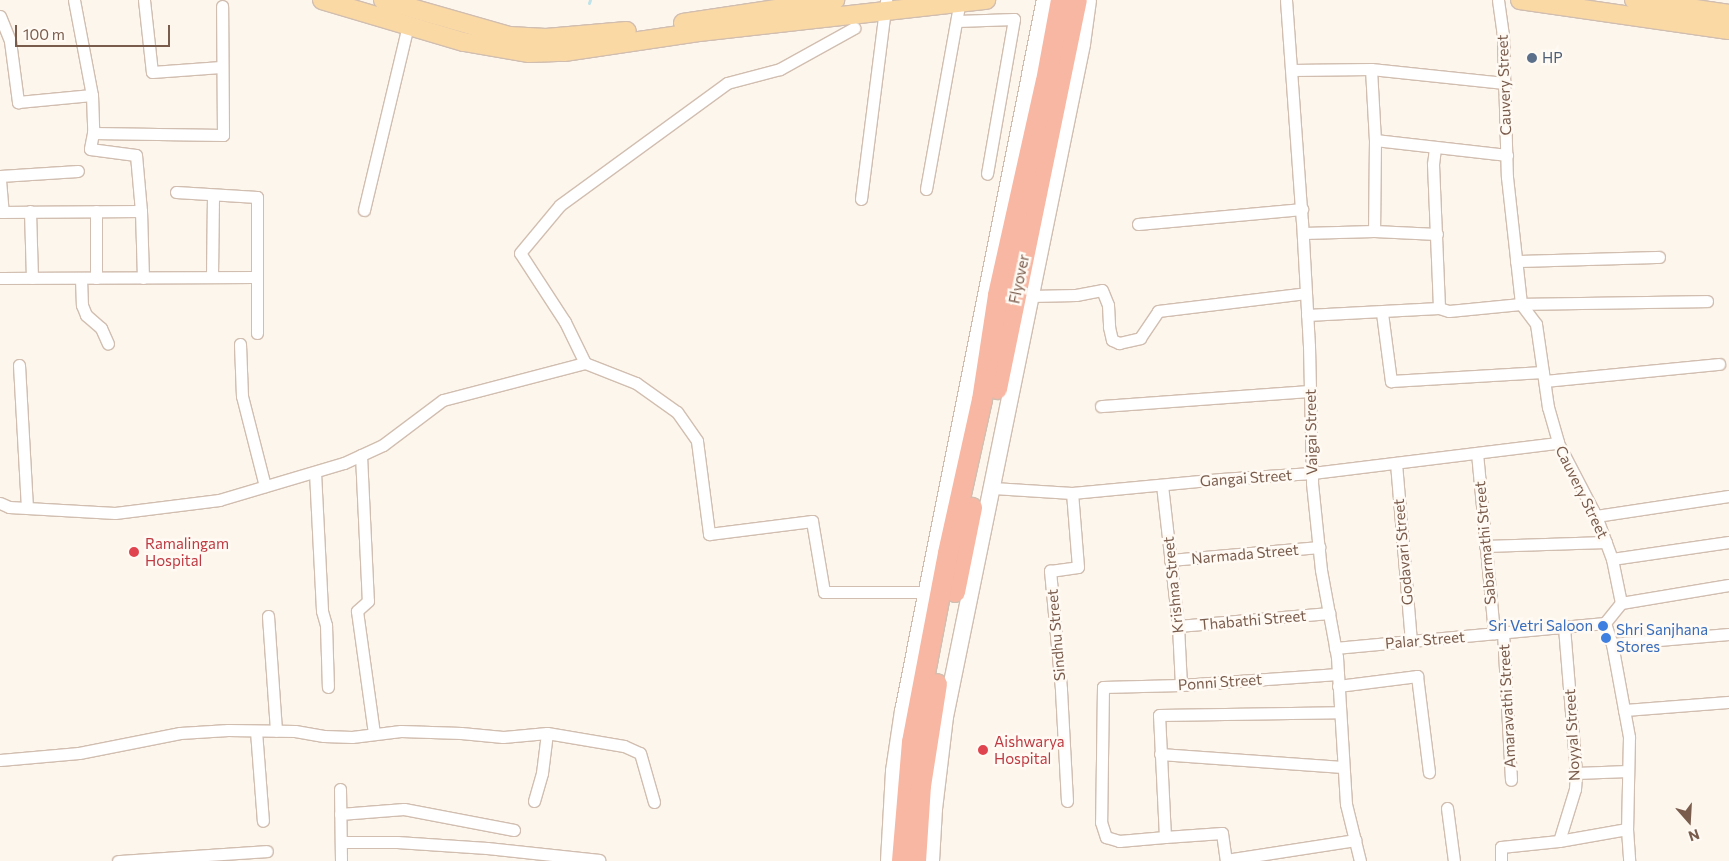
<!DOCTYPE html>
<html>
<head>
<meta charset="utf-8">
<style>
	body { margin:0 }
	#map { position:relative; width:1729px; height:861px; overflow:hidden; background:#fdf6ec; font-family:Commissioner,sans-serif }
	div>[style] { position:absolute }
	.stream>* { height:3px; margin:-1.5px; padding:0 1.5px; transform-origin:1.5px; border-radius:1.5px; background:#bfe3e8 }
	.roads { filter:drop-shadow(1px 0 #d1beb0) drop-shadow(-1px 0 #d1beb0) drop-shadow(0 1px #d1beb0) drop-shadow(0 -1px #d1beb0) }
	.street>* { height:11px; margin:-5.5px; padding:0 5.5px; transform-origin:5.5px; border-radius:5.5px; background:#fff }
	.secondary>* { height:16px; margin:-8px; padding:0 8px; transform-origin:8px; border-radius:8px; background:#fff }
	.primary>* { height:18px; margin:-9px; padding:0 9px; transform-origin:9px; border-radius:9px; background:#fbd9a5 }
	.highway>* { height:20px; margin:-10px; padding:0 10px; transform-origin:10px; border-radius:10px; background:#f7b7a3 }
	.dots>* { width:14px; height:14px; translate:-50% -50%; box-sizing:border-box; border:2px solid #fffaf3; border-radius:50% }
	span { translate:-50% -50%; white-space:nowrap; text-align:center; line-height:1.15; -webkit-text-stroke:5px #fffaf3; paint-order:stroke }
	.service-label { font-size:15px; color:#4e5e75 }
	.left { translate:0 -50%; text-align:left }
	.street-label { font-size:15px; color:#7a5c4d }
	.health-label { font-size:15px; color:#be3a42 }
	.shop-label { font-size:15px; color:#366cbe }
	.right { translate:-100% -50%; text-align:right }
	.north { position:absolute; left:1664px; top:796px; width:50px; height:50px; -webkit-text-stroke:4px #fffaf3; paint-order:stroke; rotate:161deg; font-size:14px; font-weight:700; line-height:20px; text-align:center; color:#7a5c4d }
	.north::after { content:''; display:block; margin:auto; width:18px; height:22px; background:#7a5c4d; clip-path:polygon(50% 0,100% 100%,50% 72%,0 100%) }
	.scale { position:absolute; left:15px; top:25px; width:155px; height:22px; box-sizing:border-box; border:2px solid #7a5c4d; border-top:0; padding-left:6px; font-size:15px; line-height:18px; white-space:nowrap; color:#7a5c4d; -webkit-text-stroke:4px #fffaf3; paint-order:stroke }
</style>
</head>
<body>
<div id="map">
	<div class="stream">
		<i style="left:589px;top:3px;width:3px;rotate:-72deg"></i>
	</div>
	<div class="roads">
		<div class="street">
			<i style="left:74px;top:0;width:97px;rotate:79.3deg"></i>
			<i style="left:92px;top:95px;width:38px;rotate:88deg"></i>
			<i style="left:93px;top:133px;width:16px;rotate:101deg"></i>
			<i style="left:90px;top:149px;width:46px;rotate:7.4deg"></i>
			<i style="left:136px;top:155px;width:56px;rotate:84.9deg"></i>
			<i style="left:144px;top:0;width:72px;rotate:83.7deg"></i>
			<i style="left:152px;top:72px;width:69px;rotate:-4.1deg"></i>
			<i style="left:1286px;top:0;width:222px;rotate:85.9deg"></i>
			<i style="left:1302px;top:221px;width:125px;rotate:86.8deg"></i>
			<i style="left:1309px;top:346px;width:137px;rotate:88.7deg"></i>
			<i style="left:1312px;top:483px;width:87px;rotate:84.1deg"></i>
			<i style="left:1321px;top:570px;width:88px;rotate:79.6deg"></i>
			<i style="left:1337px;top:657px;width:147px;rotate:86.5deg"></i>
			<i style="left:1346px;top:804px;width:59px;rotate:76.2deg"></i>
			<i style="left:1498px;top:0;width:37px;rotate:82deg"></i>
			<i style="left:1503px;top:37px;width:140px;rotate:88.4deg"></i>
			<i style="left:1507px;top:177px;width:128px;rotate:83.7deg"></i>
			<i style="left:1521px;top:304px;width:25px;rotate:53deg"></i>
			<i style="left:1536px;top:324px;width:84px;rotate:81.8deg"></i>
			<i style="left:1548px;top:407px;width:37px;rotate:74deg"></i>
			<i style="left:1558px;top:443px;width:82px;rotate:62.5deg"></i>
			<i style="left:1596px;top:516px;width:46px;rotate:69.6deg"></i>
			<i style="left:1612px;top:559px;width:45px;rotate:78.4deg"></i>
			<i style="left:1621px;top:603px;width:26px;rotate:129deg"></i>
			<i style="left:1605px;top:623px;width:22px;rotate:72deg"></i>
			<i style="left:1612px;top:644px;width:95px;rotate:79.6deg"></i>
			<i style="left:1629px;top:737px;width:92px;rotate:91.2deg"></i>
			<i style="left:1627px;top:829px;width:32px;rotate:86deg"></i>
			<i style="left:0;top:16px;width:27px;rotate:68deg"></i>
			<i style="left:10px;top:41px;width:62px;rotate:82.5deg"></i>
			<i style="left:18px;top:102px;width:74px;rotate:-5.4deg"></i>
			<i style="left:957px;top:21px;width:57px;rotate:-2deg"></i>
			<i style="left:1014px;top:19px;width:157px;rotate:99.9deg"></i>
			<i style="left:1371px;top:69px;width:71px;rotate:86.8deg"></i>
			<i style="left:1375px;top:140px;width:91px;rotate:90.6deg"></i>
			<i style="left:1292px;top:70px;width:79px;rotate:-0.7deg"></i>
			<i style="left:1371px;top:69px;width:134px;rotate:6deg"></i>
			<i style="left:93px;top:133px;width:130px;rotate:0.9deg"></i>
			<i style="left:223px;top:135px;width:129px;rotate:-90.4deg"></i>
			<i style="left:1375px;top:140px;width:133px;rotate:6.5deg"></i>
			<i style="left:1435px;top:148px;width:16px;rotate:97deg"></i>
			<i style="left:1433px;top:164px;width:144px;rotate:87.6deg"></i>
			<i style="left:0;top:176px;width:78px;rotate:-3.7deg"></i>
			<i style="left:0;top:180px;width:32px;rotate:85deg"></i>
			<i style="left:926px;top:189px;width:192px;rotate:-79.8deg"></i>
			<i style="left:176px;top:192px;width:81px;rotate:3.5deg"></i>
			<i style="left:257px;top:197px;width:136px;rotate:90deg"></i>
			<i style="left:861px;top:199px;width:201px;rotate:-82.8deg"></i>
			<i style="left:364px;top:210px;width:189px;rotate:-76.6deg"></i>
			<i style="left:30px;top:211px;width:67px;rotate:88.3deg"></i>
			<i style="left:96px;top:211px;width:67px;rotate:90deg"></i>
			<i style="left:0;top:212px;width:141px;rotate:-0.4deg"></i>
			<i style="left:141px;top:211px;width:67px;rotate:88.3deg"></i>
			<i style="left:1138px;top:224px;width:165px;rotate:-5.2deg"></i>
			<i style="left:1303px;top:233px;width:71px;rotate:-1.6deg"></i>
			<i style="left:1374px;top:231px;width:63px;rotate:2.7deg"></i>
			<i style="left:1516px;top:261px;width:143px;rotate:-1.6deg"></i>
			<i style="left:212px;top:277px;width:82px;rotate:-89.3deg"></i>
			<i style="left:0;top:278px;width:255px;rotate:-0.2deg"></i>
			<i style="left:81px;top:278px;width:27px;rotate:88deg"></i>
			<i style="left:82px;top:305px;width:11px;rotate:68deg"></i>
			<i style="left:86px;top:315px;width:20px;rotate:41deg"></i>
			<i style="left:101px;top:328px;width:17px;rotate:66deg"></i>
			<i style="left:1030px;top:296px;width:46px;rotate:-1.2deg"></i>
			<i style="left:1076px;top:295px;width:26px;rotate:-11deg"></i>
			<i style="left:1102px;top:290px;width:16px;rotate:68deg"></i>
			<i style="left:1108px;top:305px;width:22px;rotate:87deg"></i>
			<i style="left:1109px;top:327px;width:13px;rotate:77deg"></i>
			<i style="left:1112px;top:340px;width:8px;rotate:23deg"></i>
			<i style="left:1119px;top:343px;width:22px;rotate:-13deg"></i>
			<i style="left:1140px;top:338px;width:32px;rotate:-56deg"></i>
			<i style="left:1158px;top:311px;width:149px;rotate:-6.9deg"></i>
			<i style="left:1382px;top:313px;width:69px;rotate:82.5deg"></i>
			<i style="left:1391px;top:381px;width:152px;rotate:-3.4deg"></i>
			<i style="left:1307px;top:315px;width:132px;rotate:-3deg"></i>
			<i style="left:1439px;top:308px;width:10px;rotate:17deg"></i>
			<i style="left:1449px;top:311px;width:72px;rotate:-5.6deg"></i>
			<i style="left:1521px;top:304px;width:186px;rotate:-0.9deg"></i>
			<i style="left:240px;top:344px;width:52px;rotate:87.8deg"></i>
			<i style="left:242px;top:396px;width:93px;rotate:75.7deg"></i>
			<i style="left:585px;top:363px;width:46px;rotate:-116deg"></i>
			<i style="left:565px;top:322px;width:82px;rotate:-123.1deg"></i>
			<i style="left:520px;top:253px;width:62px;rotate:-50.2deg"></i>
			<i style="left:560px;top:205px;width:207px;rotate:-36.1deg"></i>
			<i style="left:727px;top:83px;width:55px;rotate:-14.8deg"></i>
			<i style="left:780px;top:69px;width:85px;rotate:-29deg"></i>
			<i style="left:19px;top:365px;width:143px;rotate:86.8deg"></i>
			<i style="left:1545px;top:381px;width:175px;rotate:-5.6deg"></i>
			<i style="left:1101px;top:406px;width:210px;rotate:-4.1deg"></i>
			<i style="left:1477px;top:453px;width:181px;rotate:84.6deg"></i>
			<i style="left:361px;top:455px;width:146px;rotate:87.3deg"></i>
			<i style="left:368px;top:601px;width:15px;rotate:138deg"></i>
			<i style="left:357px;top:611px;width:124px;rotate:82.1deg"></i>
			<i style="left:1396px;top:463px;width:179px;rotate:85.2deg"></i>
			<i style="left:315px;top:472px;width:139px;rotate:87.1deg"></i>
			<i style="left:322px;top:611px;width:15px;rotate:74deg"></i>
			<i style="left:326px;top:625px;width:62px;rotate:88.2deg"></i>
			<i style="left:1162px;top:485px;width:142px;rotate:83.5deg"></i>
			<i style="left:1178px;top:626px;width:59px;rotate:87.1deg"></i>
			<i style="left:993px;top:488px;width:79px;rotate:3.6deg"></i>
			<i style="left:1072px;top:493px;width:150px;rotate:-5.4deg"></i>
			<i style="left:1221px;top:479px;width:91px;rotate:-3.8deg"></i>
			<i style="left:1312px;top:473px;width:248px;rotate:-7deg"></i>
			<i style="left:0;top:503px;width:10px;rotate:24deg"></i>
			<i style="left:9px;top:507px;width:106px;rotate:3.2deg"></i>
			<i style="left:115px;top:513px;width:105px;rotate:-7.1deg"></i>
			<i style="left:219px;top:500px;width:130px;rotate:-16.5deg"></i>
			<i style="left:344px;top:463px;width:43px;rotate:-24.8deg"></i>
			<i style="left:383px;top:445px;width:75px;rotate:-36.9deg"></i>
			<i style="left:443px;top:400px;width:147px;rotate:-14.6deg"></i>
			<i style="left:585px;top:363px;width:55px;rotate:21.4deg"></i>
			<i style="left:636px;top:383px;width:50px;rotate:35.3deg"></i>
			<i style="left:677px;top:412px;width:35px;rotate:55deg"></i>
			<i style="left:697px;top:441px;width:94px;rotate:82.6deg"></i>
			<i style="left:709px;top:534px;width:104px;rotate:-7.2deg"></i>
			<i style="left:812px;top:521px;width:72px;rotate:80.4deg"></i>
			<i style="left:824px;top:592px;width:110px"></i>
			<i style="left:1596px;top:516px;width:134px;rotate:-8.6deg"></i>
			<i style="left:1485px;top:546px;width:121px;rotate:-1.9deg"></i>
			<i style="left:1612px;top:559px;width:118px;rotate:-8.3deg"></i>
			<i style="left:1170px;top:560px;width:150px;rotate:-5deg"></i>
			<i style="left:1621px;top:603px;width:109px;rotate:-9.5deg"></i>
			<i style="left:268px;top:616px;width:115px;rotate:86deg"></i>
			<i style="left:1178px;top:626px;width:152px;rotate:-4.9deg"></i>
			<i style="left:1503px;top:632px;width:148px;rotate:86.9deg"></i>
			<i style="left:1612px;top:644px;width:117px;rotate:-4.9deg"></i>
			<i style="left:1335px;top:648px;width:271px;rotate:-5.3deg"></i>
			<i style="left:1338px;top:674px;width:157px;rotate:176deg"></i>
			<i style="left:1181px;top:685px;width:78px;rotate:178.5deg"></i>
			<i style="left:1103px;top:687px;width:135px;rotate:90.8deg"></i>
			<i style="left:1101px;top:822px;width:16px;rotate:72deg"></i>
			<i style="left:1106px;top:837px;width:14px;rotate:17deg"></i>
			<i style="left:1119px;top:841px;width:46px;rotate:-5deg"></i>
			<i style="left:1165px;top:837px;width:122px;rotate:-92.8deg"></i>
			<i style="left:1159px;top:715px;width:181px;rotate:-0.9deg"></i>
			<i style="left:1338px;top:686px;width:80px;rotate:-7.2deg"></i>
			<i style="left:1417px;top:676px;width:97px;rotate:82.9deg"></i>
			<i style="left:1624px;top:710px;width:105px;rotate:-4.4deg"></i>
			<i style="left:256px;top:731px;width:90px;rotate:85.6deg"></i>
			<i style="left:1160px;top:754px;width:183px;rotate:4.1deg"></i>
			<i style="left:0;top:760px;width:79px;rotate:-5.1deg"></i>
			<i style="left:79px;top:753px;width:103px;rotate:-11.2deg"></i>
			<i style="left:180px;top:733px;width:48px;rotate:-3.6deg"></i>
			<i style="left:228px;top:730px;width:67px;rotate:0.9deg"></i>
			<i style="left:295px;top:731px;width:29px;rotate:10deg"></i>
			<i style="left:324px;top:736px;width:28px;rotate:2deg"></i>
			<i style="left:352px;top:737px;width:49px;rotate:-7deg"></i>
			<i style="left:401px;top:731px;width:60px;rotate:1.9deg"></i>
			<i style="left:461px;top:733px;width:42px;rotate:5.4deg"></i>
			<i style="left:503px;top:737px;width:44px;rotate:-5.2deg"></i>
			<i style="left:547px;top:733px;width:78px;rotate:9.6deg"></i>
			<i style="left:624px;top:746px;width:17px;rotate:24deg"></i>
			<i style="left:640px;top:753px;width:51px;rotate:74.1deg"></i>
			<i style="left:1576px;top:773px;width:52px;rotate:-2.2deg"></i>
			<i style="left:340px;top:789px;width:72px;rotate:89.2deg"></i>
			<i style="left:534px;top:801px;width:29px;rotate:-74deg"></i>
			<i style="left:542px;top:773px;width:40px;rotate:-82.9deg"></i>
			<i style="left:1067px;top:801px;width:112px;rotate:-93.1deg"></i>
			<i style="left:1061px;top:689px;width:119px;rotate:-95.3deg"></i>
			<i style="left:1050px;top:571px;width:28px;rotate:-8deg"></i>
			<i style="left:1078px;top:567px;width:74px;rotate:-94.6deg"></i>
			<i style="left:1447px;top:808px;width:53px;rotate:82.5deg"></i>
			<i style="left:340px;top:814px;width:64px;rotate:-4.5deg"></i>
			<i style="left:404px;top:809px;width:112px;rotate:10.8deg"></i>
			<i style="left:1165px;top:837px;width:57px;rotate:-4deg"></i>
			<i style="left:1222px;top:833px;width:27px;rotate:82deg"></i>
			<i style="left:1226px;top:860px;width:131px;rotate:-8.8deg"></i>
			<i style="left:1559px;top:841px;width:54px;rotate:-72.9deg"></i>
			<i style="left:1575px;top:789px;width:16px;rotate:-86deg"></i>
			<i style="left:1576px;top:773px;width:146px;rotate:-94.7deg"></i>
			<i style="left:341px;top:842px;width:56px"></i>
			<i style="left:397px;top:842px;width:90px;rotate:3.8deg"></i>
			<i style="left:487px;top:848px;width:113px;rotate:6.1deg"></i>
			<i style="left:118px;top:861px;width:149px;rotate:-3.8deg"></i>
			<i style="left:1501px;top:861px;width:14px;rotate:-90deg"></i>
			<i style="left:1501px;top:847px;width:58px;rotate:-5.9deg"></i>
			<i style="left:1559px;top:841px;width:69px;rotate:-10deg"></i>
		</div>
		<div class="secondary">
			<i style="left:889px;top:861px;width:90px;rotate:-86.8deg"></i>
			<i style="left:894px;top:771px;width:61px;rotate:-81.5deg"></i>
			<i style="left:903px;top:711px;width:725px;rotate:-78.71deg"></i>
			<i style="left:931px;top:861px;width:52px;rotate:-86.7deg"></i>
			<i style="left:934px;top:809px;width:93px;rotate:-83.2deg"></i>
			<i style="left:945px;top:717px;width:687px;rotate:-78.49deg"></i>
			<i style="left:1082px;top:44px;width:44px;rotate:-82.2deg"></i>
		</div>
		<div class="primary">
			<i style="left:322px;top:0;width:148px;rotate:16.5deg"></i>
			<i style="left:464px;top:42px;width:66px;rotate:9.6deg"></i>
			<i style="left:529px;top:53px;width:35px;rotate:-2deg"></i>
			<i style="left:564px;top:52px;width:136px;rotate:-8.4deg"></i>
			<i style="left:699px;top:32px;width:289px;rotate:-6.4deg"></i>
			<i style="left:383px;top:0;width:131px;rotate:15.9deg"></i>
			<i style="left:509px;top:36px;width:37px;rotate:3deg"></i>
			<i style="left:546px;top:38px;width:81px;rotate:-4.9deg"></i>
			<i style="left:1520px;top:0;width:211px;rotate:8.2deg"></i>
			<i style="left:1634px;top:0;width:96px;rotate:8.4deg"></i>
			<i style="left:683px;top:23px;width:154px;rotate:-8.6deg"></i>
		</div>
		<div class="highway">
			<i style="left:997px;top:389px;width:397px;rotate:-78.4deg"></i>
			<i style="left:955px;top:592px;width:86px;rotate:-78.6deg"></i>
			<i style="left:902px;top:861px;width:119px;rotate:-85.2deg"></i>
			<i style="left:912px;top:742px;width:192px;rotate:-79.2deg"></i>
			<i style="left:948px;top:553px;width:157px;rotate:-77.5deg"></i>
			<i style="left:982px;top:400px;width:106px;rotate:-81.3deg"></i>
			<i style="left:998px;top:295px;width:219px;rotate:-77.4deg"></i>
			<i style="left:1046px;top:81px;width:82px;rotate:-79.5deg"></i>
			<i style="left:916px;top:861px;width:75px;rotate:-86.2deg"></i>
			<i style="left:921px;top:786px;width:103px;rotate:-81.1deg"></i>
		</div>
	</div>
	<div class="dots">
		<i style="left:1532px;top:58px;background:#5c6f8a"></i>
		<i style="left:134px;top:552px;background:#e0444e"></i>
		<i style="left:1603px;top:626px;background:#3f7fe0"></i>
		<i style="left:1606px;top:638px;background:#3f7fe0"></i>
		<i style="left:983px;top:750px;background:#e0444e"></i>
	</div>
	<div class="service-label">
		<span class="left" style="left:1542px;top:58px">HP</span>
	</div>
	<div class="street-label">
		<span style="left:1504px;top:85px;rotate:-92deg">Cauvery Street</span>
		<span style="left:1019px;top:279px;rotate:-78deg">Flyover</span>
		<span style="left:1311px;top:432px;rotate:-91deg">Vaigai Street</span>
		<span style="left:1246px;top:478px;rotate:-4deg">Gangai Street</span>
		<span style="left:1582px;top:492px;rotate:64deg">Cauvery Street</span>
		<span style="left:1485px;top:543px;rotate:-95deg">Sabarmathi Street</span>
		<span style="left:1403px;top:552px;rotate:-95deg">Godavari Street</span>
		<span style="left:1245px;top:554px;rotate:-5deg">Narmada Street</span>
		<span style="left:1173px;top:585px;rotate:-96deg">Krishna Street</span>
		<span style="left:1253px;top:620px;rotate:-5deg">Thabathi Street</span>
		<span style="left:1056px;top:635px;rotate:-95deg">Sindhu Street</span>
		<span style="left:1425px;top:640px;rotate:-5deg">Palar Street</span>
		<span style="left:1220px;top:682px;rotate:-4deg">Ponni Street</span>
		<span style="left:1507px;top:706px;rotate:-93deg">Amaravathi Street</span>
		<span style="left:1572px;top:735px;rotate:-93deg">Noyyal Street</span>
	</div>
	<div class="health-label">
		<span class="left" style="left:145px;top:552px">Ramalingam<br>Hospital</span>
		<span class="left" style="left:994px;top:750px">Aishwarya<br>Hospital</span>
	</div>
	<div class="shop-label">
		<span class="right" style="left:1593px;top:626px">Sri Vetri Saloon</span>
		<span class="left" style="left:1616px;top:638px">Shri Sanjhana<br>Stores</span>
	</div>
	<div class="north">N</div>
	<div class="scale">100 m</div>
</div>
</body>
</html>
